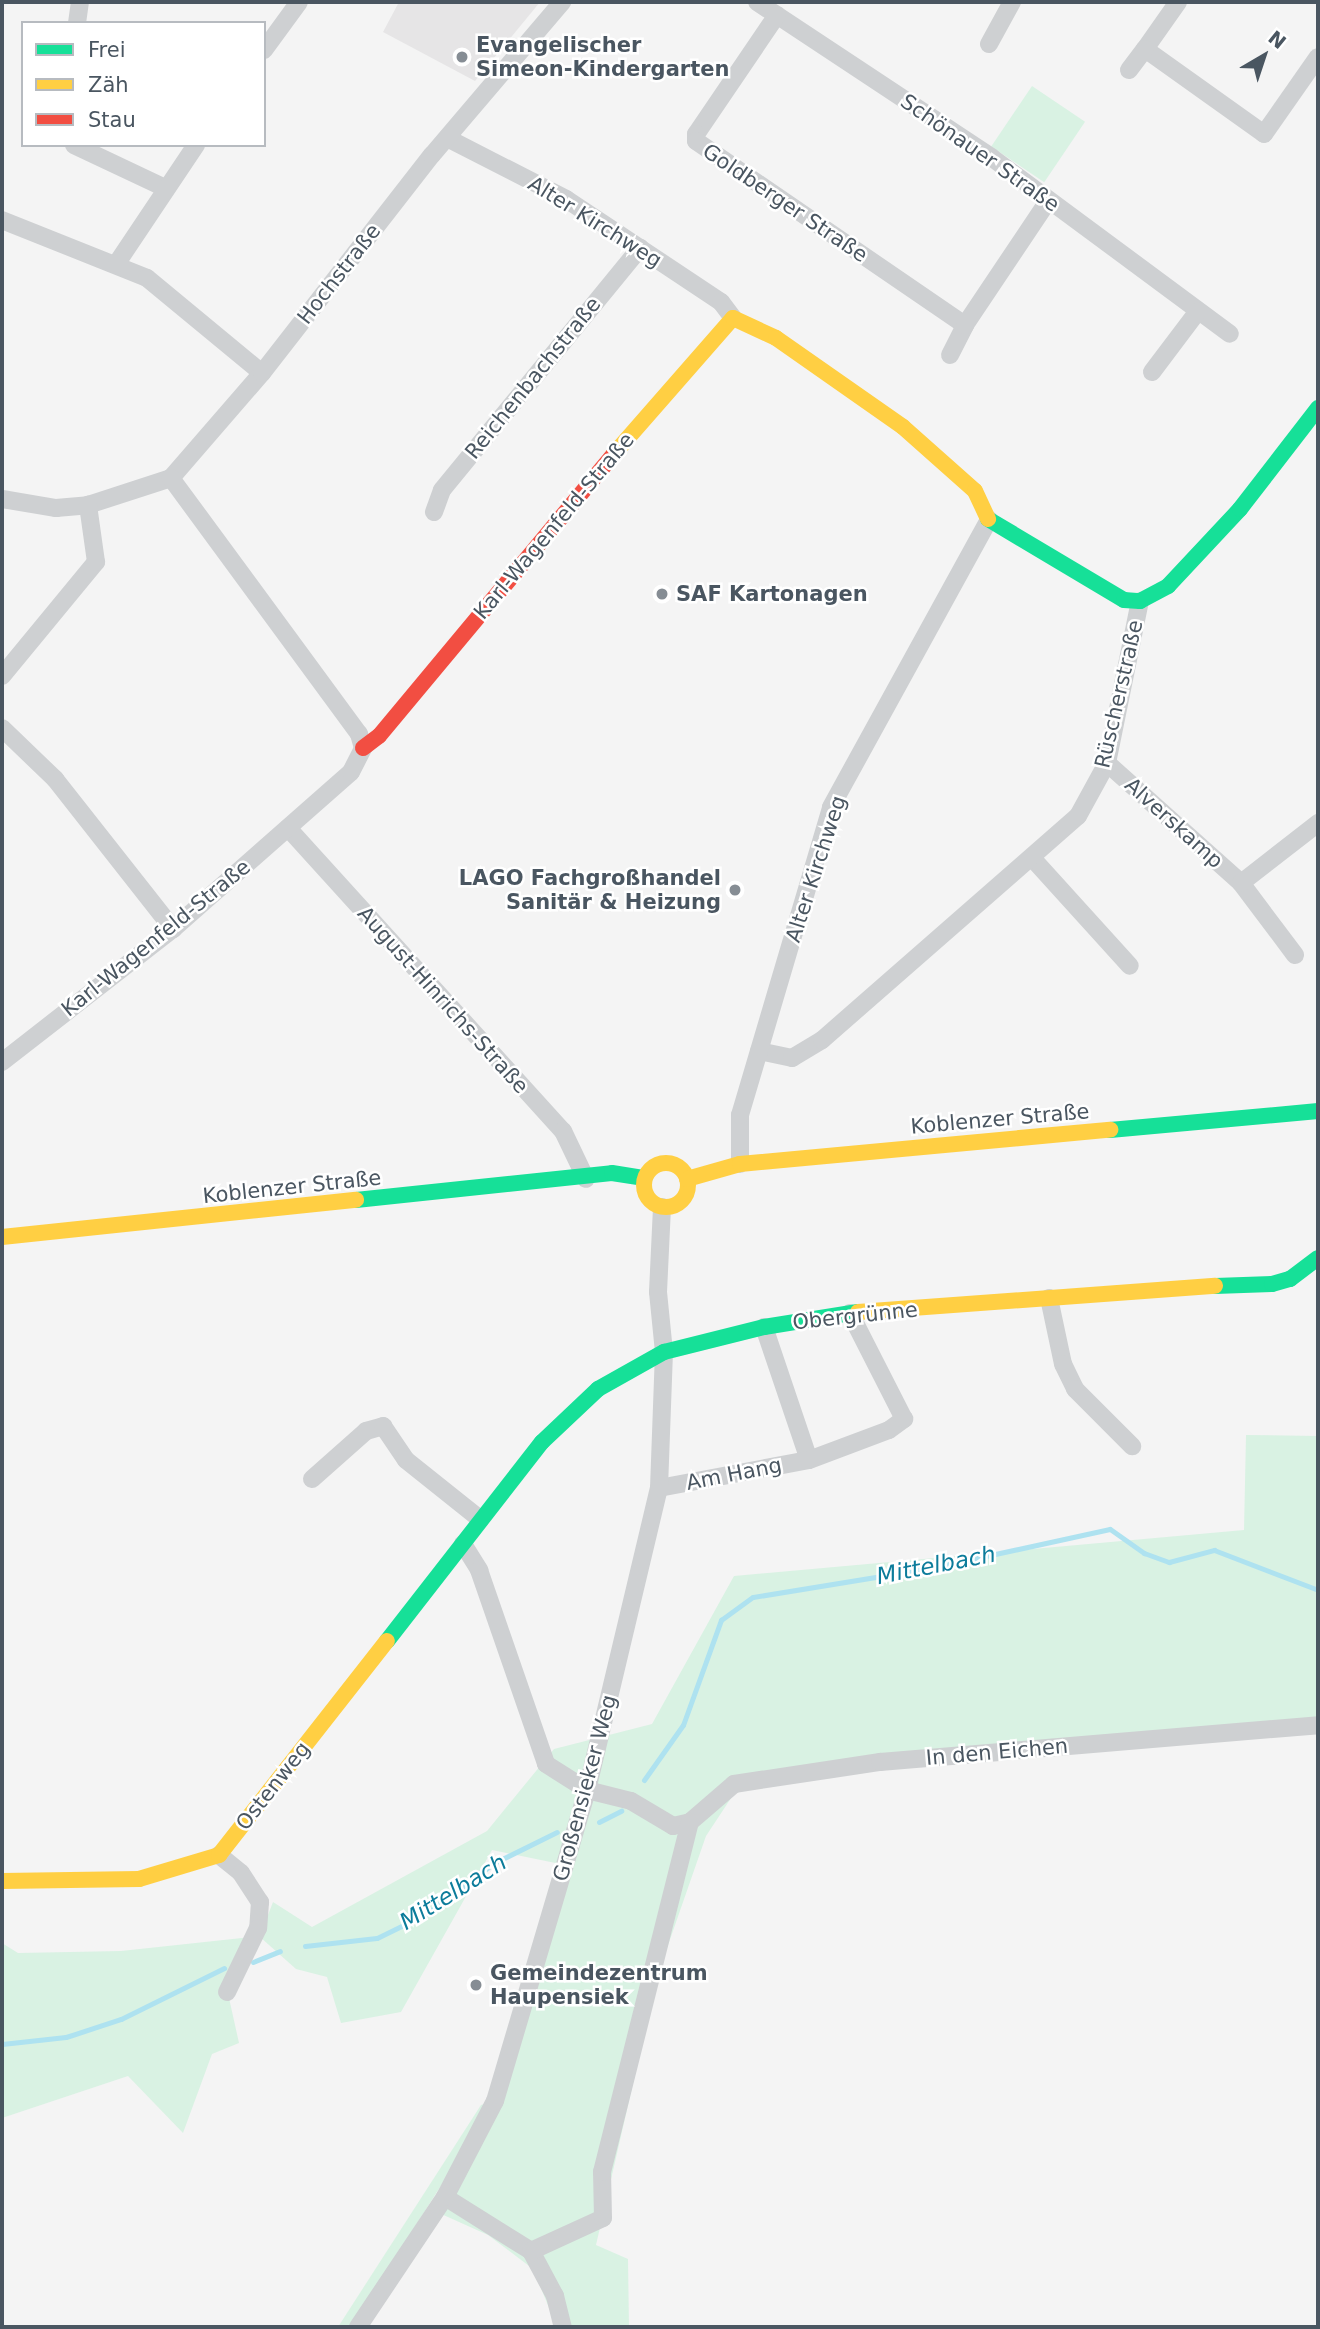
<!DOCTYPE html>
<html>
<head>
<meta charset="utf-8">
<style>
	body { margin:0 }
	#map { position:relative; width:1320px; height:2329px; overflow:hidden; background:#f4f4f4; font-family:"DejaVu Sans",sans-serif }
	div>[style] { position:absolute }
	.education>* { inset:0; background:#e6e5e6 }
	.green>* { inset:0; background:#d9f2e3; transform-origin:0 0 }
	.stream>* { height:5px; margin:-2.5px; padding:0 2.5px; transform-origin:2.5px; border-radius:2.5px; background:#aee2f0 }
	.street>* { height:18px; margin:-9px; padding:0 9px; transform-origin:9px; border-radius:9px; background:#ced0d2 }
	.fast>* { height:16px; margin:-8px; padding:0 8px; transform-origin:8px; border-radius:8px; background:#16e098 }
	.slow>* { height:16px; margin:-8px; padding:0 8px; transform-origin:8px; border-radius:8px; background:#ffcf43 }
	.slow>.ring { margin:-8px; padding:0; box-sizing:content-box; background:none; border:16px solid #ffcf43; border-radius:50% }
	.jam>* { height:16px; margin:-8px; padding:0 8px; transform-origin:8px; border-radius:8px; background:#f24e42 }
	.dots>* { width:19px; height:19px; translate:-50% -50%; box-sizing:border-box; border:4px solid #fff; border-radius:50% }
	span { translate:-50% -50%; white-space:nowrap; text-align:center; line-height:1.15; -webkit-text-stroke:5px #fff; paint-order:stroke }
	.poi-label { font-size:21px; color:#4a5661; font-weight:700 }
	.left { translate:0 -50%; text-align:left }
	.right { translate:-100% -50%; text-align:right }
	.street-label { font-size:21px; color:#4a5661 }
	.water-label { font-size:23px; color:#0c7c9b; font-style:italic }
	.frame { position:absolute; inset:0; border:4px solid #4a5661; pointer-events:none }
	.legend { position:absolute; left:21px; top:21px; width:245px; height:126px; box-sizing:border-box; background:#fff; border:2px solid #b7bbc0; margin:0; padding:9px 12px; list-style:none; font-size:21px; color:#4a5661 }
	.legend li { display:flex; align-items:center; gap:14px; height:35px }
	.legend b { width:35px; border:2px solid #b7bbc0 }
	.north { position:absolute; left:1229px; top:21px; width:70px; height:70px; -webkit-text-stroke:5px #fff; paint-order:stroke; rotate:39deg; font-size:19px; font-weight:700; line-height:28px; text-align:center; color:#4a5661 }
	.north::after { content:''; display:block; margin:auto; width:24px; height:32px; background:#4a5661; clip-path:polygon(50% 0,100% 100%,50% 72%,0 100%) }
</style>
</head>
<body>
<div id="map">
	<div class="education">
		<i style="clip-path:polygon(399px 2px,540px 2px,475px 81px,383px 32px)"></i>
	</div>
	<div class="green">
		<i style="left:1032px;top:86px;width:64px;height:73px;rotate:34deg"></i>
		<i style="clip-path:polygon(1246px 1435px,1318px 1436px,1318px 1732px,872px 1768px,737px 1789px,706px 1836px,658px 1974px,596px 2245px,628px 2259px,629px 2327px,557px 2327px,533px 2269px,488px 2235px,439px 2213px,500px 2102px,570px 1866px,492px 1850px,401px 2012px,341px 2023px,327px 1977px,296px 1969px,260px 1937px,229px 1998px,239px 2043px,212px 2054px,183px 2133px,128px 2076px,2px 2118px,2px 1943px,18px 1953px,121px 1951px,260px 1936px,273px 1902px,312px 1927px,487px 1831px,554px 1749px,652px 1724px,734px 1576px,1244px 1530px)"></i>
		<i style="clip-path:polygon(495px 2101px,351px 2327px,338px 2327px,481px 2105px)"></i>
	</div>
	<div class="stream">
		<i style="left:644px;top:1780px;width:67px;rotate:-54.7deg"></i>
		<i style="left:683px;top:1725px;width:112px;rotate:-70.1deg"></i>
		<i style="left:721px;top:1620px;width:39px;rotate:-36deg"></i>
		<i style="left:753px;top:1597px;width:180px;rotate:-9.3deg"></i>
		<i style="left:931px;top:1568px;width:183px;rotate:-12.3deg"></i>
		<i style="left:1110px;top:1529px;width:42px;rotate:35.2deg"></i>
		<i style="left:1144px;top:1553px;width:27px;rotate:20deg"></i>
		<i style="left:1169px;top:1562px;width:47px;rotate:-14.9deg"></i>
		<i style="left:1214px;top:1550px;width:111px;rotate:21deg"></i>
		<i style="left:599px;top:1822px;width:25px;rotate:-27deg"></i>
		<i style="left:305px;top:1946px;width:72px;rotate:-6.3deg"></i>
		<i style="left:377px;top:1938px;width:55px;rotate:-26.1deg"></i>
		<i style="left:426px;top:1914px;width:85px;rotate:-36.9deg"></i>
		<i style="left:494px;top:1863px;width:70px;rotate:-26.2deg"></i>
		<i style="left:253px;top:1962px;width:29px;rotate:-22deg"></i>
		<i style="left:2px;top:2044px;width:64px;rotate:-6.2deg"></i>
		<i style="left:66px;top:2037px;width:58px;rotate:-18.1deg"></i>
		<i style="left:121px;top:2019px;width:115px;rotate:-26.3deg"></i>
	</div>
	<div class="street">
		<i style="left:757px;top:2px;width:281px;rotate:33.5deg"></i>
		<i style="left:991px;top:157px;width:297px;rotate:36.5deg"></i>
		<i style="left:1178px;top:2px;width:57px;rotate:125.1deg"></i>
		<i style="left:1145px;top:49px;width:146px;rotate:35.5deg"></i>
		<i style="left:1264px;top:134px;width:94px;rotate:-55deg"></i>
		<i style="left:777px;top:15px;width:144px;rotate:124.2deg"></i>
		<i style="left:696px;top:134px;width:7px;rotate:90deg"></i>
		<i style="left:696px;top:141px;width:326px;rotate:34.4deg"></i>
		<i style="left:77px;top:23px;width:21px;rotate:-82deg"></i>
		<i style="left:989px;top:44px;width:48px;rotate:-61.3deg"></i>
		<i style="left:264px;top:50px;width:59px;rotate:-53.9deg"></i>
		<i style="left:1129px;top:70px;width:26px;rotate:-53deg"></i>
		<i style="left:447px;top:138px;width:134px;rotate:27.1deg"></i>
		<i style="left:566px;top:199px;width:186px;rotate:33.6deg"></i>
		<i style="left:721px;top:302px;width:20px;rotate:53deg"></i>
		<i style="left:74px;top:145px;width:101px;rotate:25.3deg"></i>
		<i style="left:2px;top:220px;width:156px;rotate:21.8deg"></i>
		<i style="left:147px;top:278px;width:149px;rotate:39.6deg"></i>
		<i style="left:117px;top:263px;width:142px;rotate:-56.2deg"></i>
		<i style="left:950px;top:355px;width:34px;rotate:-63deg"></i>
		<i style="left:965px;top:325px;width:149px;rotate:-56.2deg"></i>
		<i style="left:1152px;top:372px;width:76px;rotate:-53deg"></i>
		<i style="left:2px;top:499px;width:55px;rotate:9.5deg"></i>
		<i style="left:56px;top:508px;width:32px;rotate:-5deg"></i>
		<i style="left:88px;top:505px;width:87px;rotate:-18deg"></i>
		<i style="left:171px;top:478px;width:139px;rotate:-49.1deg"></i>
		<i style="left:262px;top:373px;width:276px;rotate:-52.1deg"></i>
		<i style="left:432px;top:155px;width:201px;rotate:-49.6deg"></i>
		<i style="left:434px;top:512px;width:23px;rotate:-70deg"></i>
		<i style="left:442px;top:490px;width:313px;rotate:-50.7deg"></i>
		<i style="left:2px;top:676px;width:148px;rotate:-50.5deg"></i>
		<i style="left:96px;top:562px;width:58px;rotate:-98deg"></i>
		<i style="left:2px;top:728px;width:74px;rotate:43.9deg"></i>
		<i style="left:55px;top:779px;width:191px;rotate:51.8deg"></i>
		<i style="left:1107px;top:763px;width:180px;rotate:41.8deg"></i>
		<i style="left:1241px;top:883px;width:90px;rotate:53.1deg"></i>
		<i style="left:288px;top:828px;width:409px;rotate:47.8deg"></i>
		<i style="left:563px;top:1131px;width:53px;rotate:64.4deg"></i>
		<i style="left:1033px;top:859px;width:144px;rotate:47.8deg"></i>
		<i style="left:1241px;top:883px;width:98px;rotate:-37.9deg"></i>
		<i style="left:759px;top:1051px;width:34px;rotate:12deg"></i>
		<i style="left:792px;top:1058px;width:35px;rotate:-31deg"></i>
		<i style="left:822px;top:1040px;width:340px;rotate:-41.2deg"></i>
		<i style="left:1078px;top:816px;width:60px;rotate:-61.3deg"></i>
		<i style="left:1107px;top:763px;width:165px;rotate:-78.5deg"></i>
		<i style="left:2px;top:1062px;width:217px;rotate:-37.9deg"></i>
		<i style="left:173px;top:929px;width:237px;rotate:-41.4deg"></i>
		<i style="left:351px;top:772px;width:27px;rotate:-63deg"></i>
		<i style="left:363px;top:748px;width:15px;rotate:-106deg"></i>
		<i style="left:359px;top:734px;width:318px;rotate:-126.3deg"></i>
		<i style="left:740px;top:1164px;width:49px;rotate:-90deg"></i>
		<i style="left:740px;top:1115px;width:321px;rotate:-73.5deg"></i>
		<i style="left:831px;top:807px;width:328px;rotate:-61.2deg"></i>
		<i style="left:1049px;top:1298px;width:67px;rotate:78deg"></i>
		<i style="left:1063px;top:1364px;width:28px;rotate:64deg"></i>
		<i style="left:1075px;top:1389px;width:81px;rotate:45deg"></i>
		<i style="left:764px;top:1327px;width:140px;rotate:71.3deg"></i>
		<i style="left:312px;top:1479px;width:72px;rotate:-41.6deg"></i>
		<i style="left:366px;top:1431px;width:18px;rotate:-16deg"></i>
		<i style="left:383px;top:1426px;width:41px;rotate:55.9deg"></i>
		<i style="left:406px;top:1460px;width:95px;rotate:38.6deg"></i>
		<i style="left:659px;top:1488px;width:153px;rotate:-10.6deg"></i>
		<i style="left:809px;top:1460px;width:85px;rotate:-20.6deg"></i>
		<i style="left:889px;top:1430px;width:19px;rotate:-36deg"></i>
		<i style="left:904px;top:1419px;width:119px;rotate:-117deg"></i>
		<i style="left:463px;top:1544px;width:31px;rotate:58deg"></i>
		<i style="left:479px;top:1570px;width:205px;rotate:70.9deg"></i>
		<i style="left:546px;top:1764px;width:49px;rotate:32.4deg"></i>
		<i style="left:587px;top:1790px;width:45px;rotate:14deg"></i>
		<i style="left:631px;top:1801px;width:49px;rotate:30.8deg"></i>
		<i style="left:673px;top:1826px;width:17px;rotate:-13deg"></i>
		<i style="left:690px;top:1822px;width:58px;rotate:-40.8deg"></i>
		<i style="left:734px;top:1784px;width:148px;rotate:-8.6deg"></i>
		<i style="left:880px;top:1762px;width:440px;rotate:-4.8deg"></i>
		<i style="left:219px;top:1855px;width:28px;rotate:39deg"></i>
		<i style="left:241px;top:1873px;width:35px;rotate:57deg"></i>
		<i style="left:260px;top:1902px;width:26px;rotate:94deg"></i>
		<i style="left:258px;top:1928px;width:71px;rotate:115.8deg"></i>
		<i style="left:445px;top:2197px;width:102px;rotate:32.1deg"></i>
		<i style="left:531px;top:2251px;width:51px;rotate:61.9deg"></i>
		<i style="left:555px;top:2296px;width:32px;rotate:76deg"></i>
		<i style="left:531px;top:2251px;width:79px;rotate:-24.6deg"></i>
		<i style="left:603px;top:2218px;width:46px;rotate:-91.2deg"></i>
		<i style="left:602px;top:2172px;width:361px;rotate:-75.9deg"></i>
		<i style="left:358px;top:2327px;width:156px;rotate:-56.2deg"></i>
		<i style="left:445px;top:2197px;width:108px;rotate:-62.5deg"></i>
		<i style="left:495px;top:2101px;width:324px;rotate:-73.5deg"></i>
		<i style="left:587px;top:1790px;width:310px;rotate:-76.6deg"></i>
		<i style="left:659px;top:1488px;width:136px;rotate:-87.9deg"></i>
		<i style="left:664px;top:1352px;width:60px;rotate:-95.7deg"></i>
		<i style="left:658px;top:1292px;width:85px;rotate:-87.3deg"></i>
	</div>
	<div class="fast">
		<i style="left:988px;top:519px;width:158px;rotate:30.8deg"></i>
		<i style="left:1124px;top:600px;width:16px;rotate:4deg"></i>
		<i style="left:1140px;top:601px;width:32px;rotate:-28deg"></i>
		<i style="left:1168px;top:586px;width:105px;rotate:-46.9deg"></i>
		<i style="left:1240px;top:509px;width:128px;rotate:-52.3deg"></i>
		<i style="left:1110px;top:1130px;width:209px;rotate:-5.2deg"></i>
		<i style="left:356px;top:1200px;width:257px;rotate:-6deg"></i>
		<i style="left:612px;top:1173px;width:33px;rotate:9deg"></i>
		<i style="left:1215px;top:1286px;width:57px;rotate:-2deg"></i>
		<i style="left:1272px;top:1284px;width:19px;rotate:-16deg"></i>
		<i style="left:1290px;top:1279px;width:35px;rotate:-37deg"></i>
		<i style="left:387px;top:1641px;width:252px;rotate:-52.1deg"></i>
		<i style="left:542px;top:1442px;width:77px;rotate:-43.4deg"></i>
		<i style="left:598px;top:1389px;width:76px;rotate:-29.3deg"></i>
		<i style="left:664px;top:1352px;width:103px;rotate:-14deg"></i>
		<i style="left:764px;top:1327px;width:95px;rotate:-9.1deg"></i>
	</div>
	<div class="slow">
		<i style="left:613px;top:455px;width:182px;rotate:-48.8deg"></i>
		<i style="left:733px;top:318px;width:47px;rotate:24.9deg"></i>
		<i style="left:776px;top:338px;width:155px;rotate:35deg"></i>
		<i style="left:903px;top:427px;width:96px;rotate:41.6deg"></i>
		<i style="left:975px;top:491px;width:31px;rotate:65deg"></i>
		<i class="ring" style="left:644px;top:1163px;width:28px;height:28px"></i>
		<i style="left:687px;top:1179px;width:55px;rotate:-15.8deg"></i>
		<i style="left:740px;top:1164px;width:372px;rotate:-5.3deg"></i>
		<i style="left:2px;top:1237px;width:356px;rotate:-6deg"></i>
		<i style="left:858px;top:1312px;width:358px;rotate:-4.2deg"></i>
		<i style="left:2px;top:1881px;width:137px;rotate:-0.8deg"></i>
		<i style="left:139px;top:1879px;width:84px;rotate:-16.7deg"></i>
		<i style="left:219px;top:1855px;width:272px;rotate:-51.9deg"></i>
	</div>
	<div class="jam">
		<i style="left:363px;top:748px;width:20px;rotate:-37deg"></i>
		<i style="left:379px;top:736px;width:366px;rotate:-50.2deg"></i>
	</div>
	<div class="dots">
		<i style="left:462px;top:57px;background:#868d94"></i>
		<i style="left:662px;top:594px;background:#868d94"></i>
		<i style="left:735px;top:890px;background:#868d94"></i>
		<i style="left:476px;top:1985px;background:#868d94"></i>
	</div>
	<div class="poi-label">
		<span class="left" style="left:476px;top:57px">Evangelischer<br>Simeon-Kindergarten</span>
		<span class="left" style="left:676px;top:594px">SAF Kartonagen</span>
		<span class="right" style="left:721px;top:890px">LAGO Fachgroßhandel<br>Sanitär &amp; Heizung</span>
		<span class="left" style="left:490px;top:1985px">Gemeindezentrum<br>Haupensiek</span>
	</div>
	<div class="street-label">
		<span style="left:980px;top:153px;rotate:35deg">Schönauer Straße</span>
		<span style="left:785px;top:203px;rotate:34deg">Goldberger Straße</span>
		<span style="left:595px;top:222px;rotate:32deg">Alter Kirchweg</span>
		<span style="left:339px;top:274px;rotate:-52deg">Hochstraße</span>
		<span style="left:533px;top:378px;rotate:-51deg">Reichenbachstraße</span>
		<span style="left:554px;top:526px;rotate:-50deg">Karl-Wagenfeld-Straße</span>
		<span style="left:1119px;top:694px;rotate:-77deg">Rüscherstraße</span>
		<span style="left:1174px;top:823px;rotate:42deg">Alverskamp</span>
		<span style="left:816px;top:869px;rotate:-72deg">Alter Kirchweg</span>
		<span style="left:156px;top:938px;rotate:-39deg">Karl-Wagenfeld-Straße</span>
		<span style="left:443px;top:1000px;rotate:48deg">August-Hinrichs-Straße</span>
		<span style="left:1000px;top:1119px;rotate:-5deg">Koblenzer Straße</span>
		<span style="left:292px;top:1187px;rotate:-6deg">Koblenzer Straße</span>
		<span style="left:855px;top:1316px;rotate:-6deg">Obergrünne</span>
		<span style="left:734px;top:1474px;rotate:-11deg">Am Hang</span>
		<span style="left:997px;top:1752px;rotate:-5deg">In den Eichen</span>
		<span style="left:273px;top:1786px;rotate:-52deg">Ostenweg</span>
		<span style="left:585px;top:1788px;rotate:-75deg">Großensieker Weg</span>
	</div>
	<div class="water-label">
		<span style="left:936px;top:1565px;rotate:-11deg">Mittelbach</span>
		<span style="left:453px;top:1892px;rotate:-32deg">Mittelbach</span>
	</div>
	<div class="frame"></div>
	<ul class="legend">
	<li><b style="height:9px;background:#16e098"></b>Frei</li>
	<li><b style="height:9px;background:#ffcf43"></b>Zäh</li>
	<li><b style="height:9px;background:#f24e42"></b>Stau</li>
	</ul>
	<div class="north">N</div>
</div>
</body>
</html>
